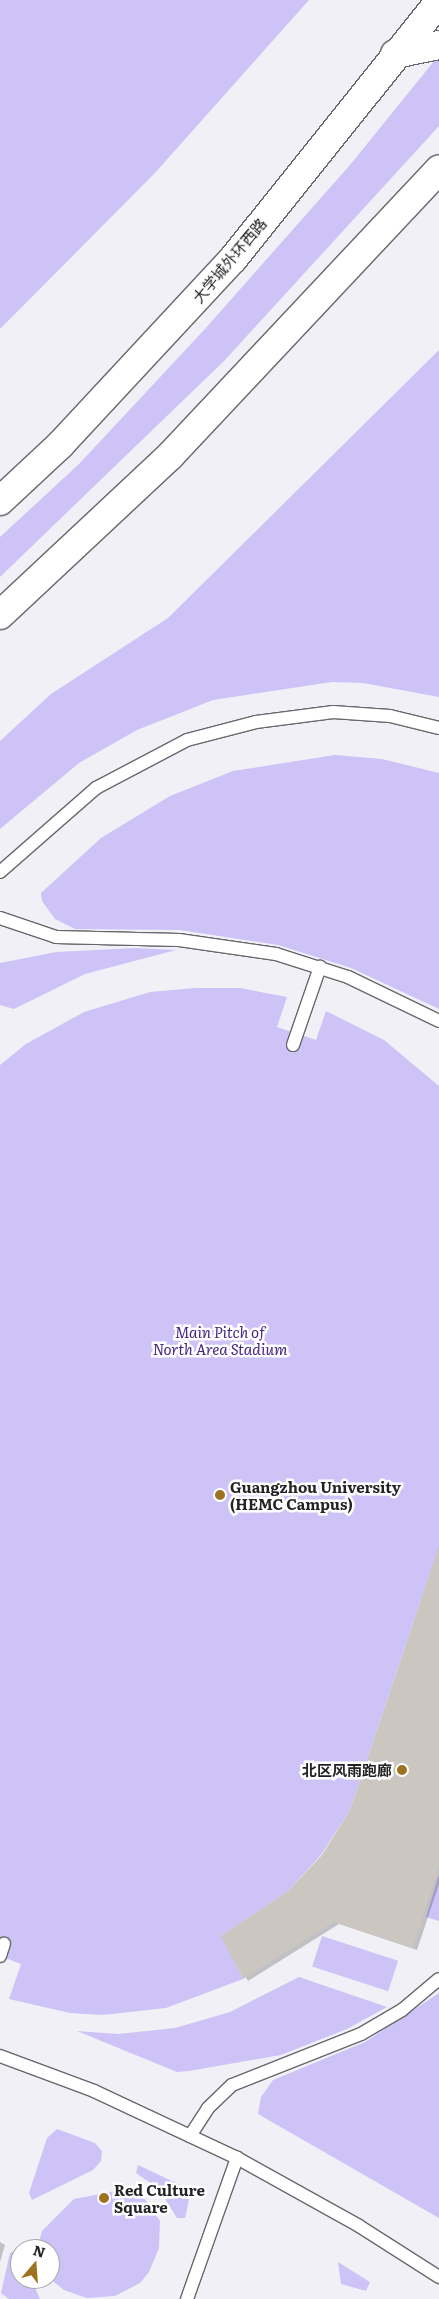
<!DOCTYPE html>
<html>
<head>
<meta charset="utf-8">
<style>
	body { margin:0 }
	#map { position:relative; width:439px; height:2299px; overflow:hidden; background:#f1f0f7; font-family:Literata,"Noto Sans SC",serif }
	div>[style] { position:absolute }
	.green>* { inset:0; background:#cdc3f7; transform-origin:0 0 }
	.shadow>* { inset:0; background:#0003 }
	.building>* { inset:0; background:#cbc7c0 }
	.roads { filter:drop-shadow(1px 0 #68676d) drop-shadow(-1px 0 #68676d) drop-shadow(0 1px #68676d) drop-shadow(0 -1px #68676d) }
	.lane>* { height:12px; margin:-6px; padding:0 6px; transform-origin:6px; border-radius:6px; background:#fff }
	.secondary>* { height:28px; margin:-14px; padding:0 14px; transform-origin:14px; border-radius:14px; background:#fff }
	.primary>* { height:28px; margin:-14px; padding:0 14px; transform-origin:14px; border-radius:14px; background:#fff }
	.dots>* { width:14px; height:14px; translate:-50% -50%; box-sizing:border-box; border:2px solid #fff; border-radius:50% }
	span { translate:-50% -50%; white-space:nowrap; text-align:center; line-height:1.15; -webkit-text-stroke:5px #fff; paint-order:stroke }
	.street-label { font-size:15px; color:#232325 }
	.park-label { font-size:15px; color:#472782; font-style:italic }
	.poi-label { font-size:15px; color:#232325; font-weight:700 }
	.left { translate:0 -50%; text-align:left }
	.right { translate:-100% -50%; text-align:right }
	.north { position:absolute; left:10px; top:2239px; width:50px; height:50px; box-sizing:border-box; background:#fff; border:1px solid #a7a7a8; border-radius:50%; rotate:18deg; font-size:14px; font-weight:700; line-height:20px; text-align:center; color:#232325 }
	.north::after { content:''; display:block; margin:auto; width:18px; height:22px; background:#9d7221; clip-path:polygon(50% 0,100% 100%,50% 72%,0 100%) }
</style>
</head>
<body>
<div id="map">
	<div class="green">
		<i style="clip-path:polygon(0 0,309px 0,154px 174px,0 329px)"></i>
		<i style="clip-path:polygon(439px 55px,439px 126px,224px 361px,0 577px,0 537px,79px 464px,204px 330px,350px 165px)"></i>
		<i style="clip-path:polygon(439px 350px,439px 697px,363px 683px,332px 682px,213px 700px,137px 730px,79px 763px,0 829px,0 741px,51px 694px,168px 618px)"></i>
		<i style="clip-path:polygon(335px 755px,382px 759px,439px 773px,439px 1009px,351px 968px,278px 945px,180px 930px,75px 929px,55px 919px,42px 901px,41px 893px,101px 838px,170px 796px,233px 771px)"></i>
		<i style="clip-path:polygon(136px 948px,176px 950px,85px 974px,14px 1009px,0 1005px,0 963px,56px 952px)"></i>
		<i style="clip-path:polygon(196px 988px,240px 988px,287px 997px,277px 1027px,316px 1040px,326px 1011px,384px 1040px,439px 1086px,439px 1546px,350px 1810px,321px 1855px,288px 1891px,222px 1936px,243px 1979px,166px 2008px,102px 2015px,70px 2013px,9px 1999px,21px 1964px,0 1956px,0 1065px,26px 1044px,84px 1012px,150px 992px)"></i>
		<i style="clip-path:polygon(439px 1875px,439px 1921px,426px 1917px)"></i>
		<i style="left:322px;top:1936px;width:80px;height:32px;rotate:18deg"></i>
		<i style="clip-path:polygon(299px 1977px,387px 2007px,347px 2029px,281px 2055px,189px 2071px,177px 2072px,77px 2031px,118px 2034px,175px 2028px,230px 2012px)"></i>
		<i style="clip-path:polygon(439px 1993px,439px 2218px,258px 2114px,261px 2097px,273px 2080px,365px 2042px)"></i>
		<i style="clip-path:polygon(57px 2129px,95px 2143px,102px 2151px,101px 2161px,93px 2170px,32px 2200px,29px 2193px,47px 2138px)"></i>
		<i style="clip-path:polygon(138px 2165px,191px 2190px,185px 2218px,177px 2218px,159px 2189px,136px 2173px)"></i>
		<i style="clip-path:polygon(122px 2190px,145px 2199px,160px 2221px,159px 2248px,149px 2272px,140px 2283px,115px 2296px,87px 2298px,64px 2290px,50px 2279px,50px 2249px,37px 2249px,42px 2231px,74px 2199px)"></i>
		<i style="clip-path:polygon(18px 2249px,20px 2279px,31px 2279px,40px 2299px,9px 2299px,1px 2293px,10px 2253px)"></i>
		<i style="clip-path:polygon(338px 2262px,370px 2282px,366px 2291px,341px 2284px)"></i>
	</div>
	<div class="shadow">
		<i style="clip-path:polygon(439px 1546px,439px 1884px,417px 1950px,339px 1924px,248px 1981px,223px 1937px,289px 1892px,322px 1856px,351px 1811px)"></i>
		<i style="clip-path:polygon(0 2242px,5px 2245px,0 2262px)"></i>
	</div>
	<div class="building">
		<i style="clip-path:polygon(439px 1547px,439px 1868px,413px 1948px,334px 1922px,243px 1979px,221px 1936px,288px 1891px,322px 1855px,350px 1810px)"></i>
	</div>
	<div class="roads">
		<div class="lane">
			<i style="left:0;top:872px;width:128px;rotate:-41.2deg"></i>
			<i style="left:96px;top:788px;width:103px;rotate:-27.8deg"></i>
			<i style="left:187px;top:740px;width:71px;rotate:-14.6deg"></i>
			<i style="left:256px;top:722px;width:78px;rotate:-7.4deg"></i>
			<i style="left:333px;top:712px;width:57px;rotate:4deg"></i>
			<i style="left:390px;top:716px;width:50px;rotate:13.8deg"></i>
			<i style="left:0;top:918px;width:59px;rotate:18.7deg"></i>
			<i style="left:56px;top:937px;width:123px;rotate:1.4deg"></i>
			<i style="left:179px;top:940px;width:98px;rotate:8.2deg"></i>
			<i style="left:276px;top:954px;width:76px;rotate:17.7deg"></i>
			<i style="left:348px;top:977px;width:101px;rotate:25.8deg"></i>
			<i style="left:293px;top:1045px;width:83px;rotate:-70.9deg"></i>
			<i style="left:0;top:1956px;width:13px;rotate:-72deg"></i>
			<i style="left:0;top:2056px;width:100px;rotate:20.4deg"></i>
			<i style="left:94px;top:2091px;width:158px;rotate:25.1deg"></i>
			<i style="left:237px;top:2158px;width:140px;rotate:29.1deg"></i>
			<i style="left:359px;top:2226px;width:95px;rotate:32.5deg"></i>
			<i style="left:190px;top:2136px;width:33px;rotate:-57deg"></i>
			<i style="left:208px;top:2108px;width:33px;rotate:-44deg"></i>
			<i style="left:232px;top:2085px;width:139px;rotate:-21.6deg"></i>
			<i style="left:361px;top:2034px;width:48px;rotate:-30.3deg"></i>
			<i style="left:402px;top:2010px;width:48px;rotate:-40deg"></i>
			<i style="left:187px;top:2299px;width:150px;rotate:-70.5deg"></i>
		</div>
		<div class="secondary">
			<i style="left:395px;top:54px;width:45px;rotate:-11.6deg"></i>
		</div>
		<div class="primary">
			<i style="left:0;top:501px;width:82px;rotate:-43deg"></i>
			<i style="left:60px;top:445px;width:254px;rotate:-47.1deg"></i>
			<i style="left:233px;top:259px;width:329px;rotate:-51.3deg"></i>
			<i style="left:0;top:615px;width:233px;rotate:-43.1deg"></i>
			<i style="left:170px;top:456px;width:393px;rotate:-46.8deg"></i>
		</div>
	</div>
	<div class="dots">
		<i style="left:220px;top:1495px;background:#9d7221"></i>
		<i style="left:402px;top:1770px;background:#9d7221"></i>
		<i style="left:104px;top:2198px;background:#9d7221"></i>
	</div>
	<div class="street-label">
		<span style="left:229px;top:260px;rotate:-50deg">大学城外环西路</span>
	</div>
	<div class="park-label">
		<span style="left:220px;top:1340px">Main Pitch of<br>North Area Stadium</span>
	</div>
	<div class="poi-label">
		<span class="left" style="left:230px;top:1495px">Guangzhou University<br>(HEMC Campus)</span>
		<span class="right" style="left:392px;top:1770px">北区风雨跑廊</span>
		<span class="left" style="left:114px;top:2198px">Red Culture<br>Square</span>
	</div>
	<div class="north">N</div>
</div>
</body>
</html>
